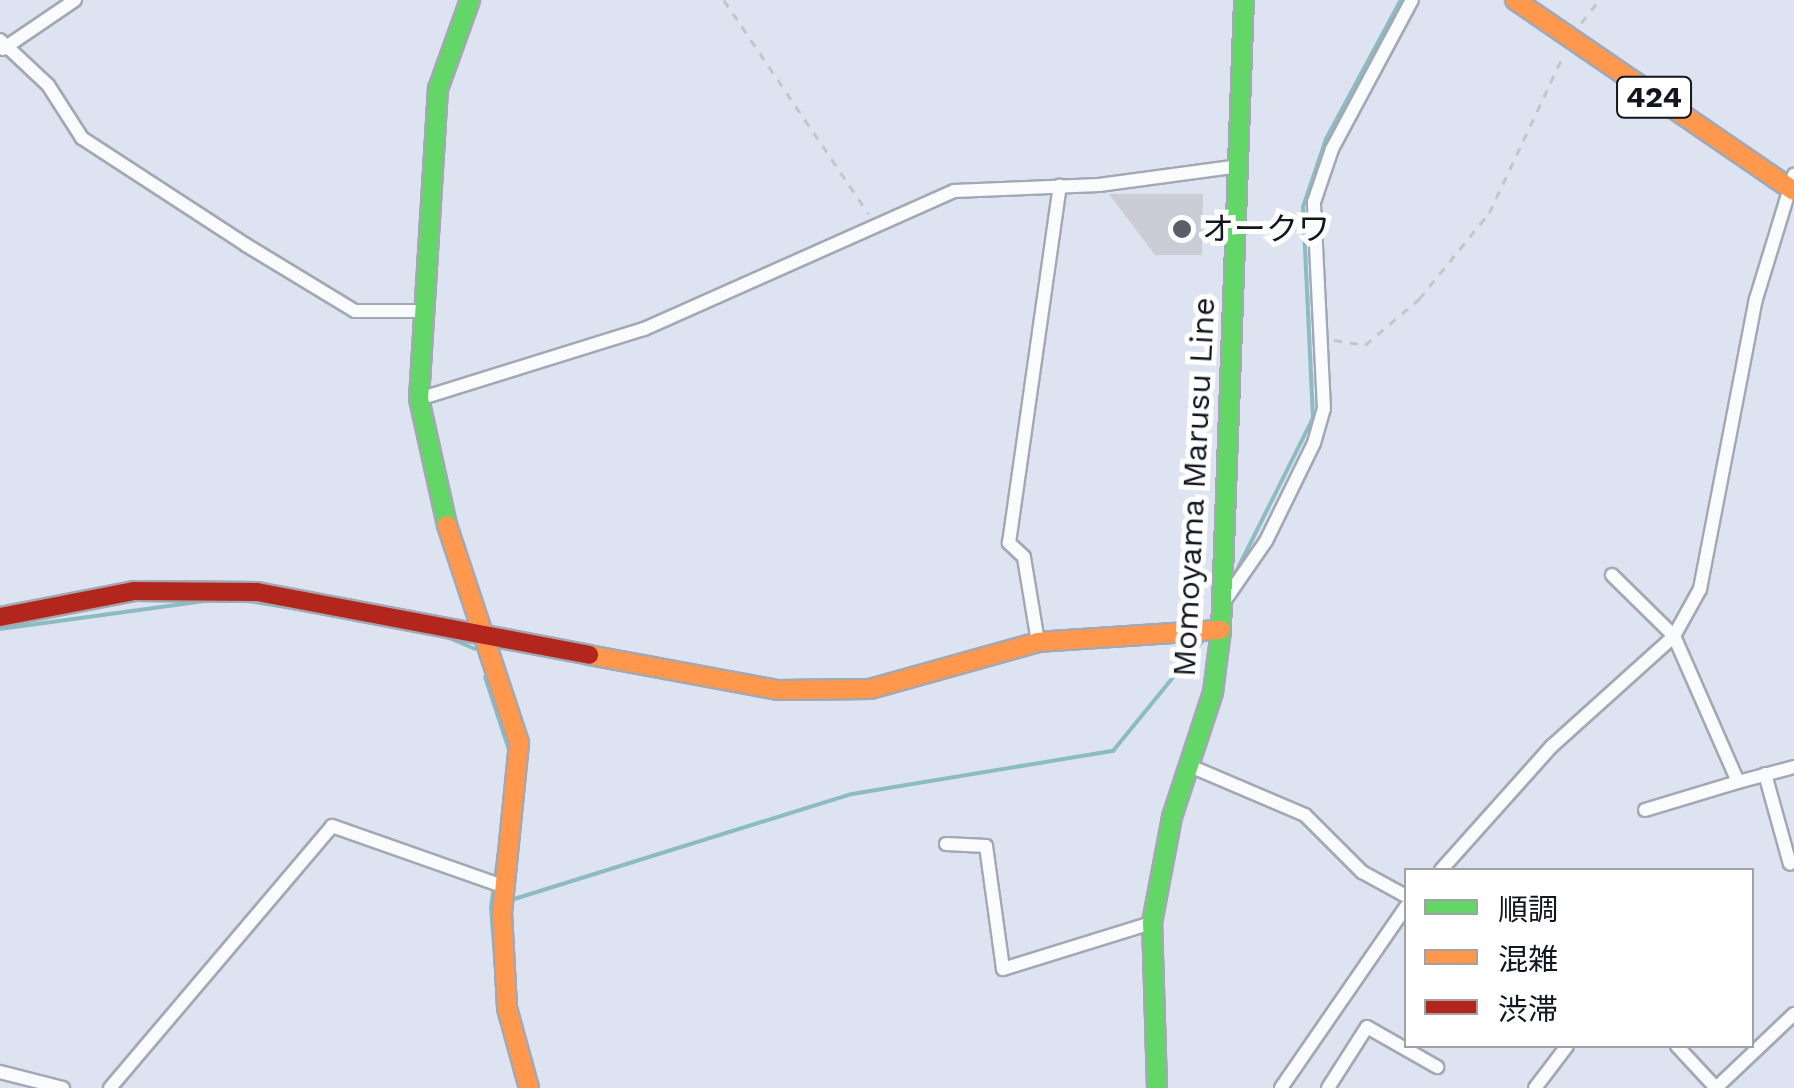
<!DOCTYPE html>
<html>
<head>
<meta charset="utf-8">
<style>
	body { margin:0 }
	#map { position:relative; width:1794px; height:1088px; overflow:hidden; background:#dde3f0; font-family:"Work Sans","Noto Sans JP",sans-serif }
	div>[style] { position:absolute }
	.stream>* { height:4px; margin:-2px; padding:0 2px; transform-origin:2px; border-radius:2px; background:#8bbcc2 }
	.building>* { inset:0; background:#cbccd6 }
	.path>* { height:2.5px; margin-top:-1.25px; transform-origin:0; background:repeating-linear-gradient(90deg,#c3c5c9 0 8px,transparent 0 16px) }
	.roads { filter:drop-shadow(2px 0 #a3a8b2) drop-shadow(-2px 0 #a3a8b2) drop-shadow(0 2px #a3a8b2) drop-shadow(0 -2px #a3a8b2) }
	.street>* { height:12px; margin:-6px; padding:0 6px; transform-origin:6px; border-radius:6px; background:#fafbfd }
	.fast>* { height:18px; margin:-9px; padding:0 9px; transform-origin:9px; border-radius:9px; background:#63d668 }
	.slow>* { height:18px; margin:-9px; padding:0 9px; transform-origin:9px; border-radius:9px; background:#ff974d }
	.jam>* { height:18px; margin:-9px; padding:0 9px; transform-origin:9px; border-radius:9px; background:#b3261e }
	.dots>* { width:28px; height:28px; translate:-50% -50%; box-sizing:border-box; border:5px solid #fff; border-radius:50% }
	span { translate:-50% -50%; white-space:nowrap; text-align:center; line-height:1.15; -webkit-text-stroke:10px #fff; paint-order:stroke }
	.shield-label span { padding:2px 8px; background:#fff; border:2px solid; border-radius:8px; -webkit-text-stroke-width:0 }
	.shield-label { font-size:30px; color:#13161f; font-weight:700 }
	.poi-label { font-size:32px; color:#13161f }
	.left { translate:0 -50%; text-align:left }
	.street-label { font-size:32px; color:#13161f }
	.legend { position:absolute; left:1404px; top:868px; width:350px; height:180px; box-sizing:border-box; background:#fff; border:2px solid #a1a2a5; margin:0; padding:12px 18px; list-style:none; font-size:30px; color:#13161f }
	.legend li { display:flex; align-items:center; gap:20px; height:50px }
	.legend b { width:50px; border:2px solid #a1a2a5 }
</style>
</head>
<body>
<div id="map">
	<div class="stream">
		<i style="left:1233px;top:578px;width:179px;rotate:-63.4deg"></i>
		<i style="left:1313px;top:418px;width:211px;rotate:-92.7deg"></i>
		<i style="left:1303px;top:207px;width:72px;rotate:-71.3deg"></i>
		<i style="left:1326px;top:139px;width:158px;rotate:-61.7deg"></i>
		<i style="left:241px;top:600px;width:71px;rotate:8.9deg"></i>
		<i style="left:0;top:629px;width:214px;rotate:-7.8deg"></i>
		<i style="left:447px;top:637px;width:30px;rotate:23deg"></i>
		<i style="left:485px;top:677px;width:80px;rotate:71.8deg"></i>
		<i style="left:511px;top:900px;width:357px;rotate:-17.3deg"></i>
		<i style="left:852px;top:794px;width:265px;rotate:-9.4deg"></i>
		<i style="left:1113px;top:751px;width:147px;rotate:-50.8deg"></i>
		<i style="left:498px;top:996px;width:89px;rotate:-94.5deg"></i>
		<i style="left:491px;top:907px;width:71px;rotate:-81.9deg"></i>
		<i style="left:508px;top:1044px;width:46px;rotate:74.7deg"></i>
	</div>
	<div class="building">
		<i style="clip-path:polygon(1109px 194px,1203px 194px,1202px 255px,1155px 255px)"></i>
	</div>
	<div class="path">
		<i style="left:724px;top:0;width:258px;rotate:55.9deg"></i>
		<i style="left:1581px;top:23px;width:29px;rotate:-52deg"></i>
		<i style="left:1334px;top:340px;width:31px;rotate:9deg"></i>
		<i style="left:1365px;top:345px;width:71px;rotate:-40.4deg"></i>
		<i style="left:1419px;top:299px;width:111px;rotate:-50.9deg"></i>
		<i style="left:1489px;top:213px;width:174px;rotate:-64.8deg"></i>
	</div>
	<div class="roads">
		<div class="street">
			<i style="left:0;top:40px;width:66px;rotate:43.2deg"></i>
			<i style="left:48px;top:85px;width:63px;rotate:57.3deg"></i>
			<i style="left:82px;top:138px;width:196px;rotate:33.1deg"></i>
			<i style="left:246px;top:245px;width:127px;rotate:31.2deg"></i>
			<i style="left:355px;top:311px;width:67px"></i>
			<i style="left:3px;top:49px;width:87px;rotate:-34.2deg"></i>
			<i style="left:419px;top:399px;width:236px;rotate:-17.3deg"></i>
			<i style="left:644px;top:329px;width:339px;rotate:-24deg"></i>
			<i style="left:954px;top:191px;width:145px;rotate:-2.4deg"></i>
			<i style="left:1099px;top:185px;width:142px;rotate:-7.7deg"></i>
			<i style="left:1612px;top:575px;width:87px;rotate:44.5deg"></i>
			<i style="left:1674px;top:636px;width:159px;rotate:66.3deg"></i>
			<i style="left:1738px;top:782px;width:58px;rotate:-15deg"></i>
			<i style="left:1223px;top:603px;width:75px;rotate:-55.3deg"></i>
			<i style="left:1266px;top:541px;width:109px;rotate:-63.9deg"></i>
			<i style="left:1314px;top:443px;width:35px;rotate:-74deg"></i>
			<i style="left:1324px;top:409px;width:207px;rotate:-92.8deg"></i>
			<i style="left:1314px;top:202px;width:56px;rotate:-71.2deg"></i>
			<i style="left:1332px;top:149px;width:169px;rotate:-61.8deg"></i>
			<i style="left:1038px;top:642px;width:86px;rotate:-99.4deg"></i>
			<i style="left:1024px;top:557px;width:21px;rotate:-137deg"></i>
			<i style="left:1009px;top:543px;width:361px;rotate:-81.9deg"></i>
			<i style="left:1190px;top:766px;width:125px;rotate:23.1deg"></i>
			<i style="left:1305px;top:815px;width:81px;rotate:45deg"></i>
			<i style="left:1362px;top:872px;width:50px;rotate:28.6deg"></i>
			<i style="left:1765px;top:774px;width:93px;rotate:74.5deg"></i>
			<i style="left:1645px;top:810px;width:97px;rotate:-16.8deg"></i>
			<i style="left:946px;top:844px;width:40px;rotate:2.9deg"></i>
			<i style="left:986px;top:846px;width:124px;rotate:82.1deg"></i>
			<i style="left:1003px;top:969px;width:156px;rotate:-17.2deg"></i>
			<i style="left:1441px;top:870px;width:166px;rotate:-48.2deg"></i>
			<i style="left:1552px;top:746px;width:164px;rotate:-42deg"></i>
			<i style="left:1674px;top:636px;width:54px;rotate:-61deg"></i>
			<i style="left:1700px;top:589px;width:295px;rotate:-79.1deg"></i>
			<i style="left:1756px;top:299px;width:130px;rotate:-73deg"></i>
			<i style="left:1677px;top:1046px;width:57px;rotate:47.1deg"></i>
			<i style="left:0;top:1072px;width:65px;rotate:14.3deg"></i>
			<i style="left:110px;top:1088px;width:343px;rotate:-49.7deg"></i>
			<i style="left:332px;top:826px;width:180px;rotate:19.4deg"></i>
			<i style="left:1281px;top:1088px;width:220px;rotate:-55.4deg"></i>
			<i style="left:1328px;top:1088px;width:72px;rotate:-57.4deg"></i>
			<i style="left:1367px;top:1027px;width:81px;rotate:29.7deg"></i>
			<i style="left:1535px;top:1088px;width:53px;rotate:-52.7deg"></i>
			<i style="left:1716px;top:1088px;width:108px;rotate:-43.5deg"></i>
		</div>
		<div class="fast">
			<i style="left:447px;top:525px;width:129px;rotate:-102.5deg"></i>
			<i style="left:419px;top:399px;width:311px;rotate:-86.5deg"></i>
			<i style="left:438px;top:89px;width:95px;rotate:-70.2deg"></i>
			<i style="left:1157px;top:1088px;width:165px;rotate:-91.7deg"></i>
			<i style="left:1152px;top:923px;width:108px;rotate:-79.3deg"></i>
			<i style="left:1172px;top:817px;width:132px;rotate:-71.8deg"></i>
			<i style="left:1213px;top:692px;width:63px;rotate:-82.6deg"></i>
			<i style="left:1221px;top:630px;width:630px;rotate:-87.91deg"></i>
		</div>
		<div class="slow">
			<i style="left:1515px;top:0;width:338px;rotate:34.4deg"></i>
			<i style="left:447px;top:525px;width:230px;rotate:71.7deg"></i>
			<i style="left:519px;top:743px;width:170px;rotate:95.7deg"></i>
			<i style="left:502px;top:912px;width:96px;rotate:87deg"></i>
			<i style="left:507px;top:1008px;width:83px;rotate:74.6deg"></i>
			<i style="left:589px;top:655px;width:192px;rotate:10.5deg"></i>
			<i style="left:778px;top:690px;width:92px;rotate:-0.6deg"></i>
			<i style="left:870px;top:689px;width:174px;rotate:-15.6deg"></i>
			<i style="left:1038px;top:642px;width:183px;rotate:-3.8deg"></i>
		</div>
		<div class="jam">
			<i style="left:0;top:617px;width:136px;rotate:-11deg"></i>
			<i style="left:134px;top:591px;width:123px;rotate:0.5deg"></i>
			<i style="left:257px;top:592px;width:338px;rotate:10.7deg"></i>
		</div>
	</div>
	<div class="dots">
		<i style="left:1182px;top:229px;background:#5a5e68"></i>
	</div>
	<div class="shield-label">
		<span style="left:1654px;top:97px">424</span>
	</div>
	<div class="poi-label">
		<span class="left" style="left:1202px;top:229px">オークワ</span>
	</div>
	<div class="street-label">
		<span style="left:1194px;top:487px;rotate:-87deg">Momoyama Marusu Line</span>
	</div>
	<ul class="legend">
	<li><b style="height:12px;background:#63d668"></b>順調</li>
	<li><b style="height:12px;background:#ff974d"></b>混雑</li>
	<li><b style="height:12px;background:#b3261e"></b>渋滞</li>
	</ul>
</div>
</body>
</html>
